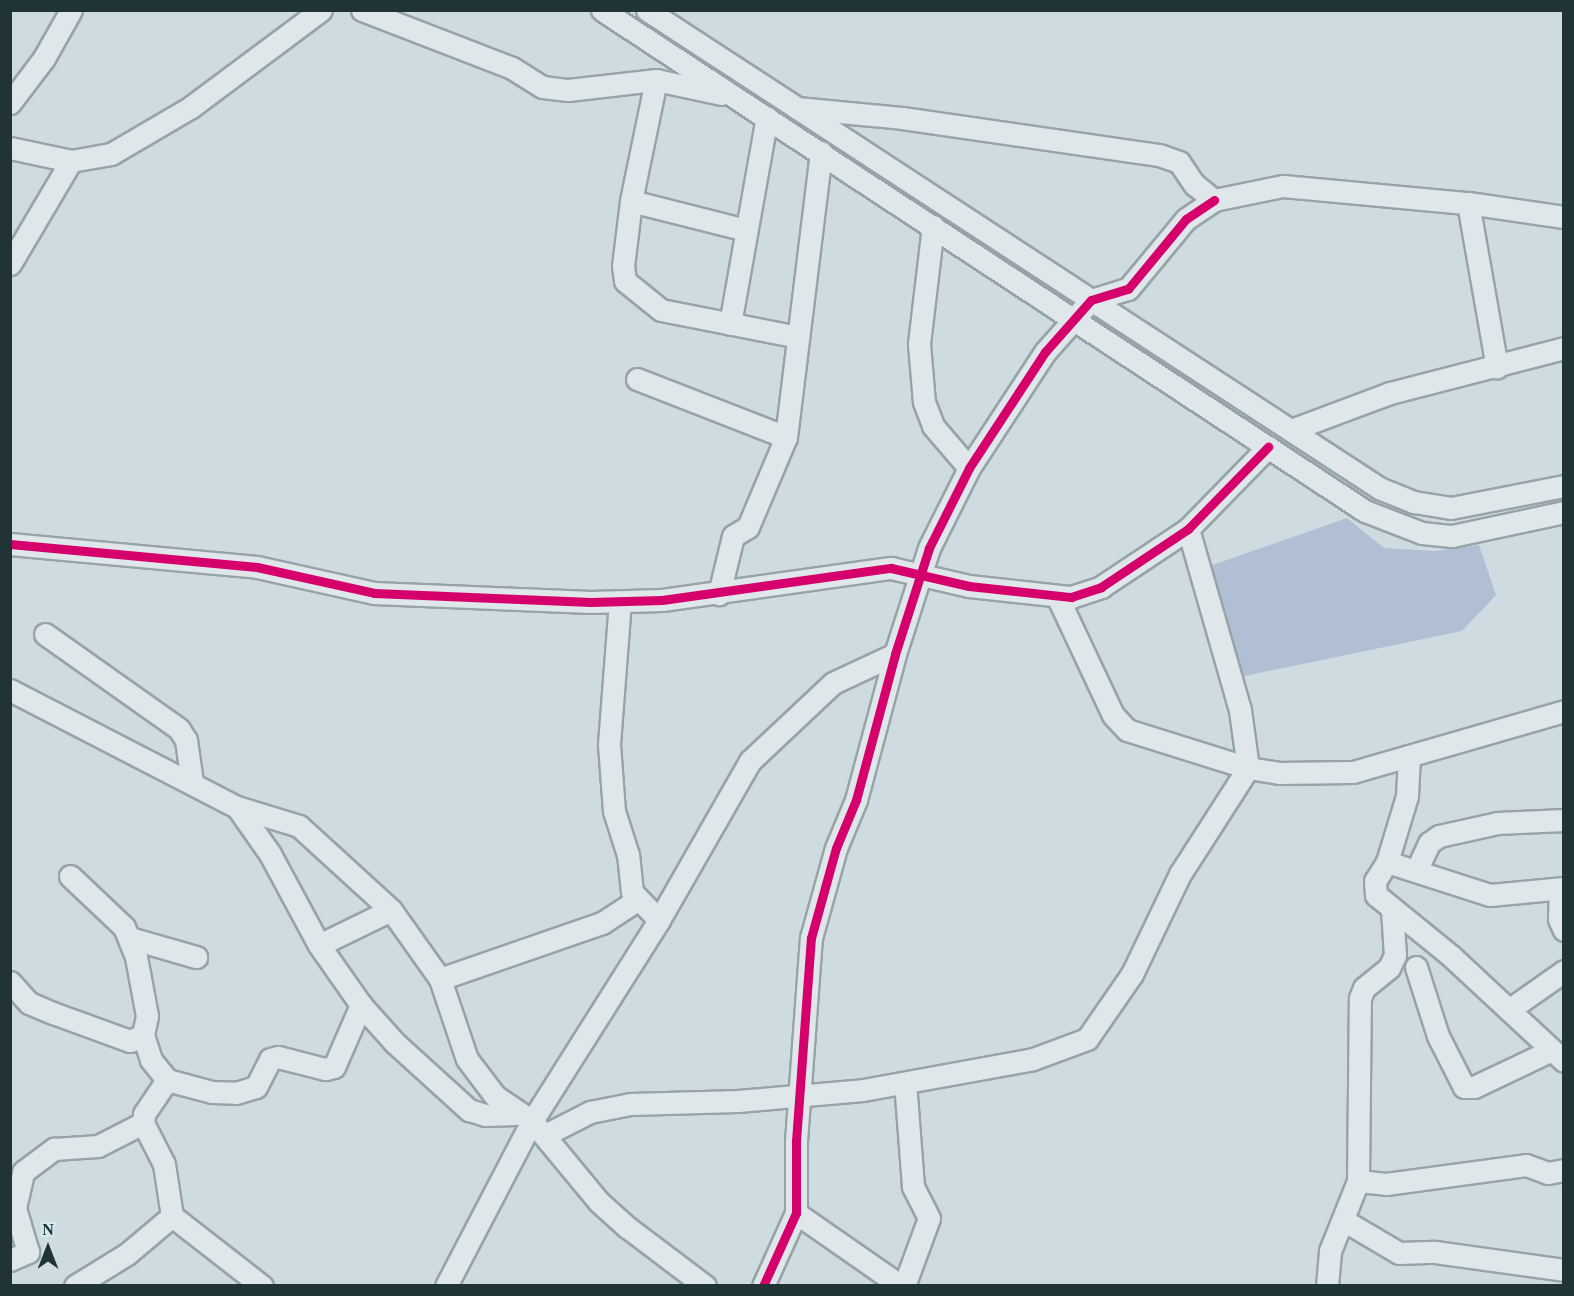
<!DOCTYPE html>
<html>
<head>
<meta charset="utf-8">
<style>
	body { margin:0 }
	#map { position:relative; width:1574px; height:1296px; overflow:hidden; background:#cedce2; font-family:"Times New Roman",serif }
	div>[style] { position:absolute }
	.green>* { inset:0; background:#b1bfd4 }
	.roads { filter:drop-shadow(2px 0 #97a4a7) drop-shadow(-2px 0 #97a4a7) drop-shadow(0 2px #97a4a7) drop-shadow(0 -2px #97a4a7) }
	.minor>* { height:21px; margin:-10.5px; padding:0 10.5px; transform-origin:10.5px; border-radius:10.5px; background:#dfe7ea }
	.cycleway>* { height:9px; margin:-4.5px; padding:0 4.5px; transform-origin:4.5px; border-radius:4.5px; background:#d6006c }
	span { translate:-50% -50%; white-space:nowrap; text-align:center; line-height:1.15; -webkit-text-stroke:6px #d5e9f2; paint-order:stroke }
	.frame { position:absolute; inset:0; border:12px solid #203435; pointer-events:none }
	.north { position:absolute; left:18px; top:1218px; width:60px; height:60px; -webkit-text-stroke:4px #d5e9f2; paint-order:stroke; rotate:0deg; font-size:16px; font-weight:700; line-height:24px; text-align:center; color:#203435 }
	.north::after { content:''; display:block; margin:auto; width:21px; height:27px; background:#203435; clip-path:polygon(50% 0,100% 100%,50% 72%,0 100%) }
</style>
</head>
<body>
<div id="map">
	<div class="green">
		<i style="clip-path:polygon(1347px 518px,1384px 548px,1435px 551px,1479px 545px,1496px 595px,1462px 631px,1235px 678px,1204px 568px)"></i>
	</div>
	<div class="roads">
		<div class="minor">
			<i style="left:362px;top:10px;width:161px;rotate:21.1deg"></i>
			<i style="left:512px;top:68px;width:36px;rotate:32deg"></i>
			<i style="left:543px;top:87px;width:25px;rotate:7deg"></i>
			<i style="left:568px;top:90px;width:89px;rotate:-6.5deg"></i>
			<i style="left:656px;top:80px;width:67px;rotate:12deg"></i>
			<i style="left:602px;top:10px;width:913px;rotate:33.29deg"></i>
			<i style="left:1365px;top:511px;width:61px;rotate:21.1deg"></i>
			<i style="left:1422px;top:533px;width:30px;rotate:6deg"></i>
			<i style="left:1452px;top:536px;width:115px;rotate:-12.1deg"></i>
			<i style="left:647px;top:10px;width:874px;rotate:33.14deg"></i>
			<i style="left:1379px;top:488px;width:38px;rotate:22deg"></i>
			<i style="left:1414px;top:502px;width:37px;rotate:9deg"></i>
			<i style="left:1451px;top:508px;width:115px;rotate:-11deg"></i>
			<i style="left:656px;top:80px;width:124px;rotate:101.7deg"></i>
			<i style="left:631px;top:201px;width:65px;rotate:97deg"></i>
			<i style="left:623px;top:266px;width:15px;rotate:82deg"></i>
			<i style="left:625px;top:281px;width:46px;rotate:38.9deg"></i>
			<i style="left:661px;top:310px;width:140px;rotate:11.1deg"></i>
			<i style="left:10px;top:103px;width:56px;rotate:-52.9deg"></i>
			<i style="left:44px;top:58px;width:55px;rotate:-60.6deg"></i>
			<i style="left:797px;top:108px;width:105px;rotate:5.4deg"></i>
			<i style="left:902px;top:118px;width:260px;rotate:8.2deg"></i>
			<i style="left:1159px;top:155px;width:21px;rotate:19deg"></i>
			<i style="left:1179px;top:162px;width:27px;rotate:56deg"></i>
			<i style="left:1194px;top:184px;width:26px;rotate:39deg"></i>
			<i style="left:1214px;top:200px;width:70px;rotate:-11.5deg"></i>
			<i style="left:1283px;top:186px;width:186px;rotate:5.3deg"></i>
			<i style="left:1468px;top:203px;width:97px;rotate:8.3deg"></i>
			<i style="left:10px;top:148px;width:62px;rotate:12deg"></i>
			<i style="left:71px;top:161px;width:41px;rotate:-9.9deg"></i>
			<i style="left:111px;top:154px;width:93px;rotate:-30.4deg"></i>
			<i style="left:191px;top:107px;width:162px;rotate:-36.7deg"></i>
			<i style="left:631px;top:201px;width:119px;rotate:14.2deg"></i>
			<i style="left:1468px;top:203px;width:167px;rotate:80deg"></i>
			<i style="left:933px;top:226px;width:119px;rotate:96.8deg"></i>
			<i style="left:919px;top:344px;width:58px;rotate:85.1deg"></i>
			<i style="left:924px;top:402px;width:26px;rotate:69deg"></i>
			<i style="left:933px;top:426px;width:55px;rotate:49.4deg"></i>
			<i style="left:10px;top:264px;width:120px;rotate:-59.4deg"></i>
			<i style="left:730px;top:324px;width:210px;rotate:-79.9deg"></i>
			<i style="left:637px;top:379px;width:160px;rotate:21.3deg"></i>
			<i style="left:786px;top:437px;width:98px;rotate:112.9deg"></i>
			<i style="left:748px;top:527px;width:17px;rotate:149deg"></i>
			<i style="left:733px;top:536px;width:60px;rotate:103.6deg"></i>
			<i style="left:1291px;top:430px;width:106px;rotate:-20.5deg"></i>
			<i style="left:1390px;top:393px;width:180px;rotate:-14.5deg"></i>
			<i style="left:786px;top:437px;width:287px;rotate:-83deg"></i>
			<i style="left:10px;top:544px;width:248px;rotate:5.3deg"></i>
			<i style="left:257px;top:567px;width:120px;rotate:12.5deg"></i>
			<i style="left:374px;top:593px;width:217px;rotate:2.4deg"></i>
			<i style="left:591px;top:602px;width:71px;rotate:-1.6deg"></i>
			<i style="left:662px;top:600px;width:231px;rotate:-8deg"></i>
			<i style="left:891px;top:568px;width:80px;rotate:13deg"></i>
			<i style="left:969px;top:586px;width:103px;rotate:6.2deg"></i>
			<i style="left:1071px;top:597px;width:32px;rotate:-18deg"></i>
			<i style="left:1101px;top:587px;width:105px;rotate:-33.7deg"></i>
			<i style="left:1188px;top:529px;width:115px;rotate:-45.7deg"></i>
			<i style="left:1058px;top:598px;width:129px;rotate:64.8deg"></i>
			<i style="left:1113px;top:715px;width:21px;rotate:47deg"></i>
			<i style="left:1127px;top:730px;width:127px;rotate:17.4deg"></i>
			<i style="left:1248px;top:768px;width:30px;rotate:9deg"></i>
			<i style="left:1278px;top:773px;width:75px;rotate:-0.8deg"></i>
			<i style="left:1353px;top:772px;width:220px;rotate:-16.1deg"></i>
			<i style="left:45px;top:634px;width:164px;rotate:35.3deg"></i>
			<i style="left:179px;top:729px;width:13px;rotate:58deg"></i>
			<i style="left:186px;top:740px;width:42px;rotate:81.9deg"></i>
			<i style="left:10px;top:690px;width:255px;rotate:27.3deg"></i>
			<i style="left:237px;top:807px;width:57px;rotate:54.9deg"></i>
			<i style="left:270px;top:854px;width:103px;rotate:61.7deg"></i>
			<i style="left:319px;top:945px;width:73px;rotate:55deg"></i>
			<i style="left:361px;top:1005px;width:51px;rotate:48.2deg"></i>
			<i style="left:395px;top:1043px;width:100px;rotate:42.2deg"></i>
			<i style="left:469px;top:1110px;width:17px;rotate:17deg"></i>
			<i style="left:485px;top:1115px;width:30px;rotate:-2deg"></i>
			<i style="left:1409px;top:756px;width:40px;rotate:92.9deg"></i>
			<i style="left:1407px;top:796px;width:69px;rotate:106.9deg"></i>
			<i style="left:1387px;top:862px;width:22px;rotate:122deg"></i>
			<i style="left:1375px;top:881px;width:14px;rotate:86deg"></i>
			<i style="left:1376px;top:895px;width:97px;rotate:39.1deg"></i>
			<i style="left:1451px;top:956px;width:154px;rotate:42.9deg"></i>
			<i style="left:237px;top:807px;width:65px;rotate:17deg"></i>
			<i style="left:299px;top:826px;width:125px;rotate:42.4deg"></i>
			<i style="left:391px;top:910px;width:85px;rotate:54.6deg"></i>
			<i style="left:440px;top:979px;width:171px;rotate:-19.1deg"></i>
			<i style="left:602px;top:923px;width:42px;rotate:-33.3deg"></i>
			<i style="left:1387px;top:862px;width:108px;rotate:17.8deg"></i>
			<i style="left:1490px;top:895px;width:74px;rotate:-5.4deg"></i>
			<i style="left:1417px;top:869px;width:29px;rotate:-65deg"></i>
			<i style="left:1429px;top:843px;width:12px;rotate:-35deg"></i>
			<i style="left:1439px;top:836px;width:59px;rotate:-12.6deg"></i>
			<i style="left:1497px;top:823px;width:67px;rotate:-2.6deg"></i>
			<i style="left:70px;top:876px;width:74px;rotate:43.4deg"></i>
			<i style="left:124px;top:927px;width:32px;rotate:68deg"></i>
			<i style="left:136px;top:957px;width:60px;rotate:79.4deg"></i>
			<i style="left:147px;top:1016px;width:19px;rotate:102deg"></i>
			<i style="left:143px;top:1035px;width:26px;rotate:72deg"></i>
			<i style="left:151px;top:1060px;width:26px;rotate:51deg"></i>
			<i style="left:167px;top:1080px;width:41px;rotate:124.1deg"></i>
			<i style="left:144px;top:1114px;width:9px;rotate:96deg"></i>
			<i style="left:143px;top:1123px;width:46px;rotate:62.9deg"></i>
			<i style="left:164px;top:1164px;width:53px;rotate:81.3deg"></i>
			<i style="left:172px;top:1216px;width:114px;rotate:37.9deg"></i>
			<i style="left:1560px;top:889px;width:30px;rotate:92deg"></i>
			<i style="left:1559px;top:919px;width:12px;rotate:66deg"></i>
			<i style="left:659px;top:920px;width:183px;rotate:-60.2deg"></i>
			<i style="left:750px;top:761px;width:114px;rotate:-43.2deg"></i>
			<i style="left:833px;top:683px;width:68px;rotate:-25.1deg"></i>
			<i style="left:130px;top:938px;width:69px;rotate:16.1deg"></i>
			<i style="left:319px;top:945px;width:80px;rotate:-25.9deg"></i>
			<i style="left:1416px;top:967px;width:72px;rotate:72.3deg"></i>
			<i style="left:1438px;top:1036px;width:57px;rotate:63deg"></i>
			<i style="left:1464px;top:1087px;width:10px"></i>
			<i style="left:1474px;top:1087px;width:86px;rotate:-25.4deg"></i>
			<i style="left:440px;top:979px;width:84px;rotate:71.4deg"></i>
			<i style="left:467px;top:1059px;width:46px;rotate:52.9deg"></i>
			<i style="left:495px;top:1096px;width:45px;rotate:34deg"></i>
			<i style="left:532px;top:1121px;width:105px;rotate:50.4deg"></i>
			<i style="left:599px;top:1202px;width:38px;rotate:42deg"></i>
			<i style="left:627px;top:1227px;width:98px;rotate:37.1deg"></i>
			<i style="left:10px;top:982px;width:28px;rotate:48deg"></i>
			<i style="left:29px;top:1003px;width:26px;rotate:23deg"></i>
			<i style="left:53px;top:1013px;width:82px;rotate:20deg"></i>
			<i style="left:130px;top:1041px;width:14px;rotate:-25deg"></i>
			<i style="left:1510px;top:1009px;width:66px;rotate:-35.1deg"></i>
			<i style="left:167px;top:1080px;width:47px;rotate:14.9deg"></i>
			<i style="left:212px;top:1092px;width:24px;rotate:2deg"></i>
			<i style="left:236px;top:1093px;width:21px;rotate:-17deg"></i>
			<i style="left:256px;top:1087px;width:31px;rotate:-63deg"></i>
			<i style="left:270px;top:1059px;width:8px;rotate:-14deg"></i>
			<i style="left:278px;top:1057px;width:49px;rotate:14.3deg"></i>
			<i style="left:325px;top:1069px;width:9px;rotate:-13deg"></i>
			<i style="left:334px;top:1067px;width:68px;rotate:-66.5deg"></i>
			<i style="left:545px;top:1135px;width:51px;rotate:-27.1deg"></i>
			<i style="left:590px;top:1112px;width:41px;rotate:-11.3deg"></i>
			<i style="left:630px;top:1104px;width:108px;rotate:-1.6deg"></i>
			<i style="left:738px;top:1101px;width:125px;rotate:-5deg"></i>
			<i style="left:863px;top:1090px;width:173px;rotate:-10.3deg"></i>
			<i style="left:1033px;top:1059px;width:58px;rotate:-20.3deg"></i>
			<i style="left:1087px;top:1039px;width:79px;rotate:-55.3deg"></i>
			<i style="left:1132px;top:974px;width:111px;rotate:-64.4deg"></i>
			<i style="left:1180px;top:874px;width:126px;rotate:-57.3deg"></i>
			<i style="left:1248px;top:768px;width:59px;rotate:-97.9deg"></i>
			<i style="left:1240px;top:710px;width:188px;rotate:-106deg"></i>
			<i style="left:1358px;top:1181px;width:28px;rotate:6deg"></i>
			<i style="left:1386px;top:1184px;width:141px;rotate:-7.7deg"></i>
			<i style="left:1526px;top:1165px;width:23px;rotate:20deg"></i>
			<i style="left:1548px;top:1173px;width:16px;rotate:-11deg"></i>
			<i style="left:796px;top:1213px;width:128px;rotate:34.8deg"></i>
			<i style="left:1343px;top:1220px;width:65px;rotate:30.5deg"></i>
			<i style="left:1399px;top:1253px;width:36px;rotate:-2deg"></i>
			<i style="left:1435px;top:1252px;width:130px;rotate:7.9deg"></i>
			<i style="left:10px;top:1260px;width:20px;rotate:-24deg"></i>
			<i style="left:28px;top:1252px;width:46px;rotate:-106.5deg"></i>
			<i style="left:15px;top:1208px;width:37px;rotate:-77deg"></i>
			<i style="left:23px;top:1172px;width:39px;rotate:-37deg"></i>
			<i style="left:54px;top:1149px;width:44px;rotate:-3.9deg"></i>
			<i style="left:98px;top:1146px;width:51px;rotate:-27.1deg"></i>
			<i style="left:75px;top:1286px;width:61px;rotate:-31.6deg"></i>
			<i style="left:127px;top:1254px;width:59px;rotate:-40.2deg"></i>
			<i style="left:446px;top:1286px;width:186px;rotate:-62.5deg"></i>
			<i style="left:532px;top:1121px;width:238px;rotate:-57.7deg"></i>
			<i style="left:659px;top:920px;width:39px;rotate:-134deg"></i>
			<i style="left:632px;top:892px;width:37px;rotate:-96deg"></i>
			<i style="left:628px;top:855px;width:46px;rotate:-107.7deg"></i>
			<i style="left:614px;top:811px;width:67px;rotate:-94.3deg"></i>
			<i style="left:609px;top:744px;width:142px;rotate:-85.6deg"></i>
			<i style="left:763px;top:1286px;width:80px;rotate:-65.7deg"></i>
			<i style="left:796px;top:1213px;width:72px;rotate:-90deg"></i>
			<i style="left:796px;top:1141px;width:204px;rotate:-85.8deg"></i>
			<i style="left:811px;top:938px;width:93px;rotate:-74.5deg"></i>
			<i style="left:836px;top:848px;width:52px;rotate:-67.4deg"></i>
			<i style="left:856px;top:800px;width:151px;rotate:-75deg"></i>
			<i style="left:895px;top:654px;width:111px;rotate:-72.2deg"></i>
			<i style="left:929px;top:548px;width:89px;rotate:-63.4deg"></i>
			<i style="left:969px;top:468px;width:139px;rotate:-56.8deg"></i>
			<i style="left:1045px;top:352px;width:69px;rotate:-48.5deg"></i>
			<i style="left:1091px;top:300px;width:39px;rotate:-17deg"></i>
			<i style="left:1128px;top:289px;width:91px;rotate:-50.4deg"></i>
			<i style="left:1186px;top:219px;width:34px;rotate:-34deg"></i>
			<i style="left:904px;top:1286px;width:72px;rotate:-69.8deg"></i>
			<i style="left:929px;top:1218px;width:36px;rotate:-117deg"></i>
			<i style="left:913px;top:1186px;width:103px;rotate:-94.4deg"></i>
			<i style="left:1327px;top:1286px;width:35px;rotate:-85deg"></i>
			<i style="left:1330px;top:1251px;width:75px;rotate:-68.2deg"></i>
			<i style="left:1358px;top:1181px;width:183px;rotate:-89.4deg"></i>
			<i style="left:1360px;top:998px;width:11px;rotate:-68deg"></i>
			<i style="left:1364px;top:988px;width:32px;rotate:-39deg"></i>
			<i style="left:1389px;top:968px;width:14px;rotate:-65deg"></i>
			<i style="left:1395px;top:955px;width:45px;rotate:-93.8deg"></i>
		</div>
	</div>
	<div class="cycleway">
		<i style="left:10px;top:544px;width:248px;rotate:5.3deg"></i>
		<i style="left:257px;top:567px;width:120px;rotate:12.5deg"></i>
		<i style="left:374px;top:593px;width:217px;rotate:2.4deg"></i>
		<i style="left:591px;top:602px;width:71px;rotate:-1.6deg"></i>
		<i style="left:662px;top:600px;width:231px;rotate:-8deg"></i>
		<i style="left:891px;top:568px;width:80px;rotate:13deg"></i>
		<i style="left:969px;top:586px;width:103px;rotate:6.2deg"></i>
		<i style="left:1071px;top:597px;width:32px;rotate:-18deg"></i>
		<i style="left:1101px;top:587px;width:105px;rotate:-33.7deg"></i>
		<i style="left:1188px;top:529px;width:115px;rotate:-45.7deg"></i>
		<i style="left:763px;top:1286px;width:80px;rotate:-65.7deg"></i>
		<i style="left:796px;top:1213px;width:72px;rotate:-90deg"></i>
		<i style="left:796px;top:1141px;width:204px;rotate:-85.8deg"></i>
		<i style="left:811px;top:938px;width:93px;rotate:-74.5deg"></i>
		<i style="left:836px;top:848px;width:52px;rotate:-67.4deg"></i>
		<i style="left:856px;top:800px;width:151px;rotate:-75deg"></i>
		<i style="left:895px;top:654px;width:111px;rotate:-72.2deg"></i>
		<i style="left:929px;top:548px;width:89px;rotate:-63.4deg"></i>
		<i style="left:969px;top:468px;width:139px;rotate:-56.8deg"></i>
		<i style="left:1045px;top:352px;width:69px;rotate:-48.5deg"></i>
		<i style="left:1091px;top:300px;width:39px;rotate:-17deg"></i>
		<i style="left:1128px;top:289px;width:91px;rotate:-50.4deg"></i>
		<i style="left:1186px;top:219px;width:34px;rotate:-34deg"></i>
	</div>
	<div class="frame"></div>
	<div class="north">N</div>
</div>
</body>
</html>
